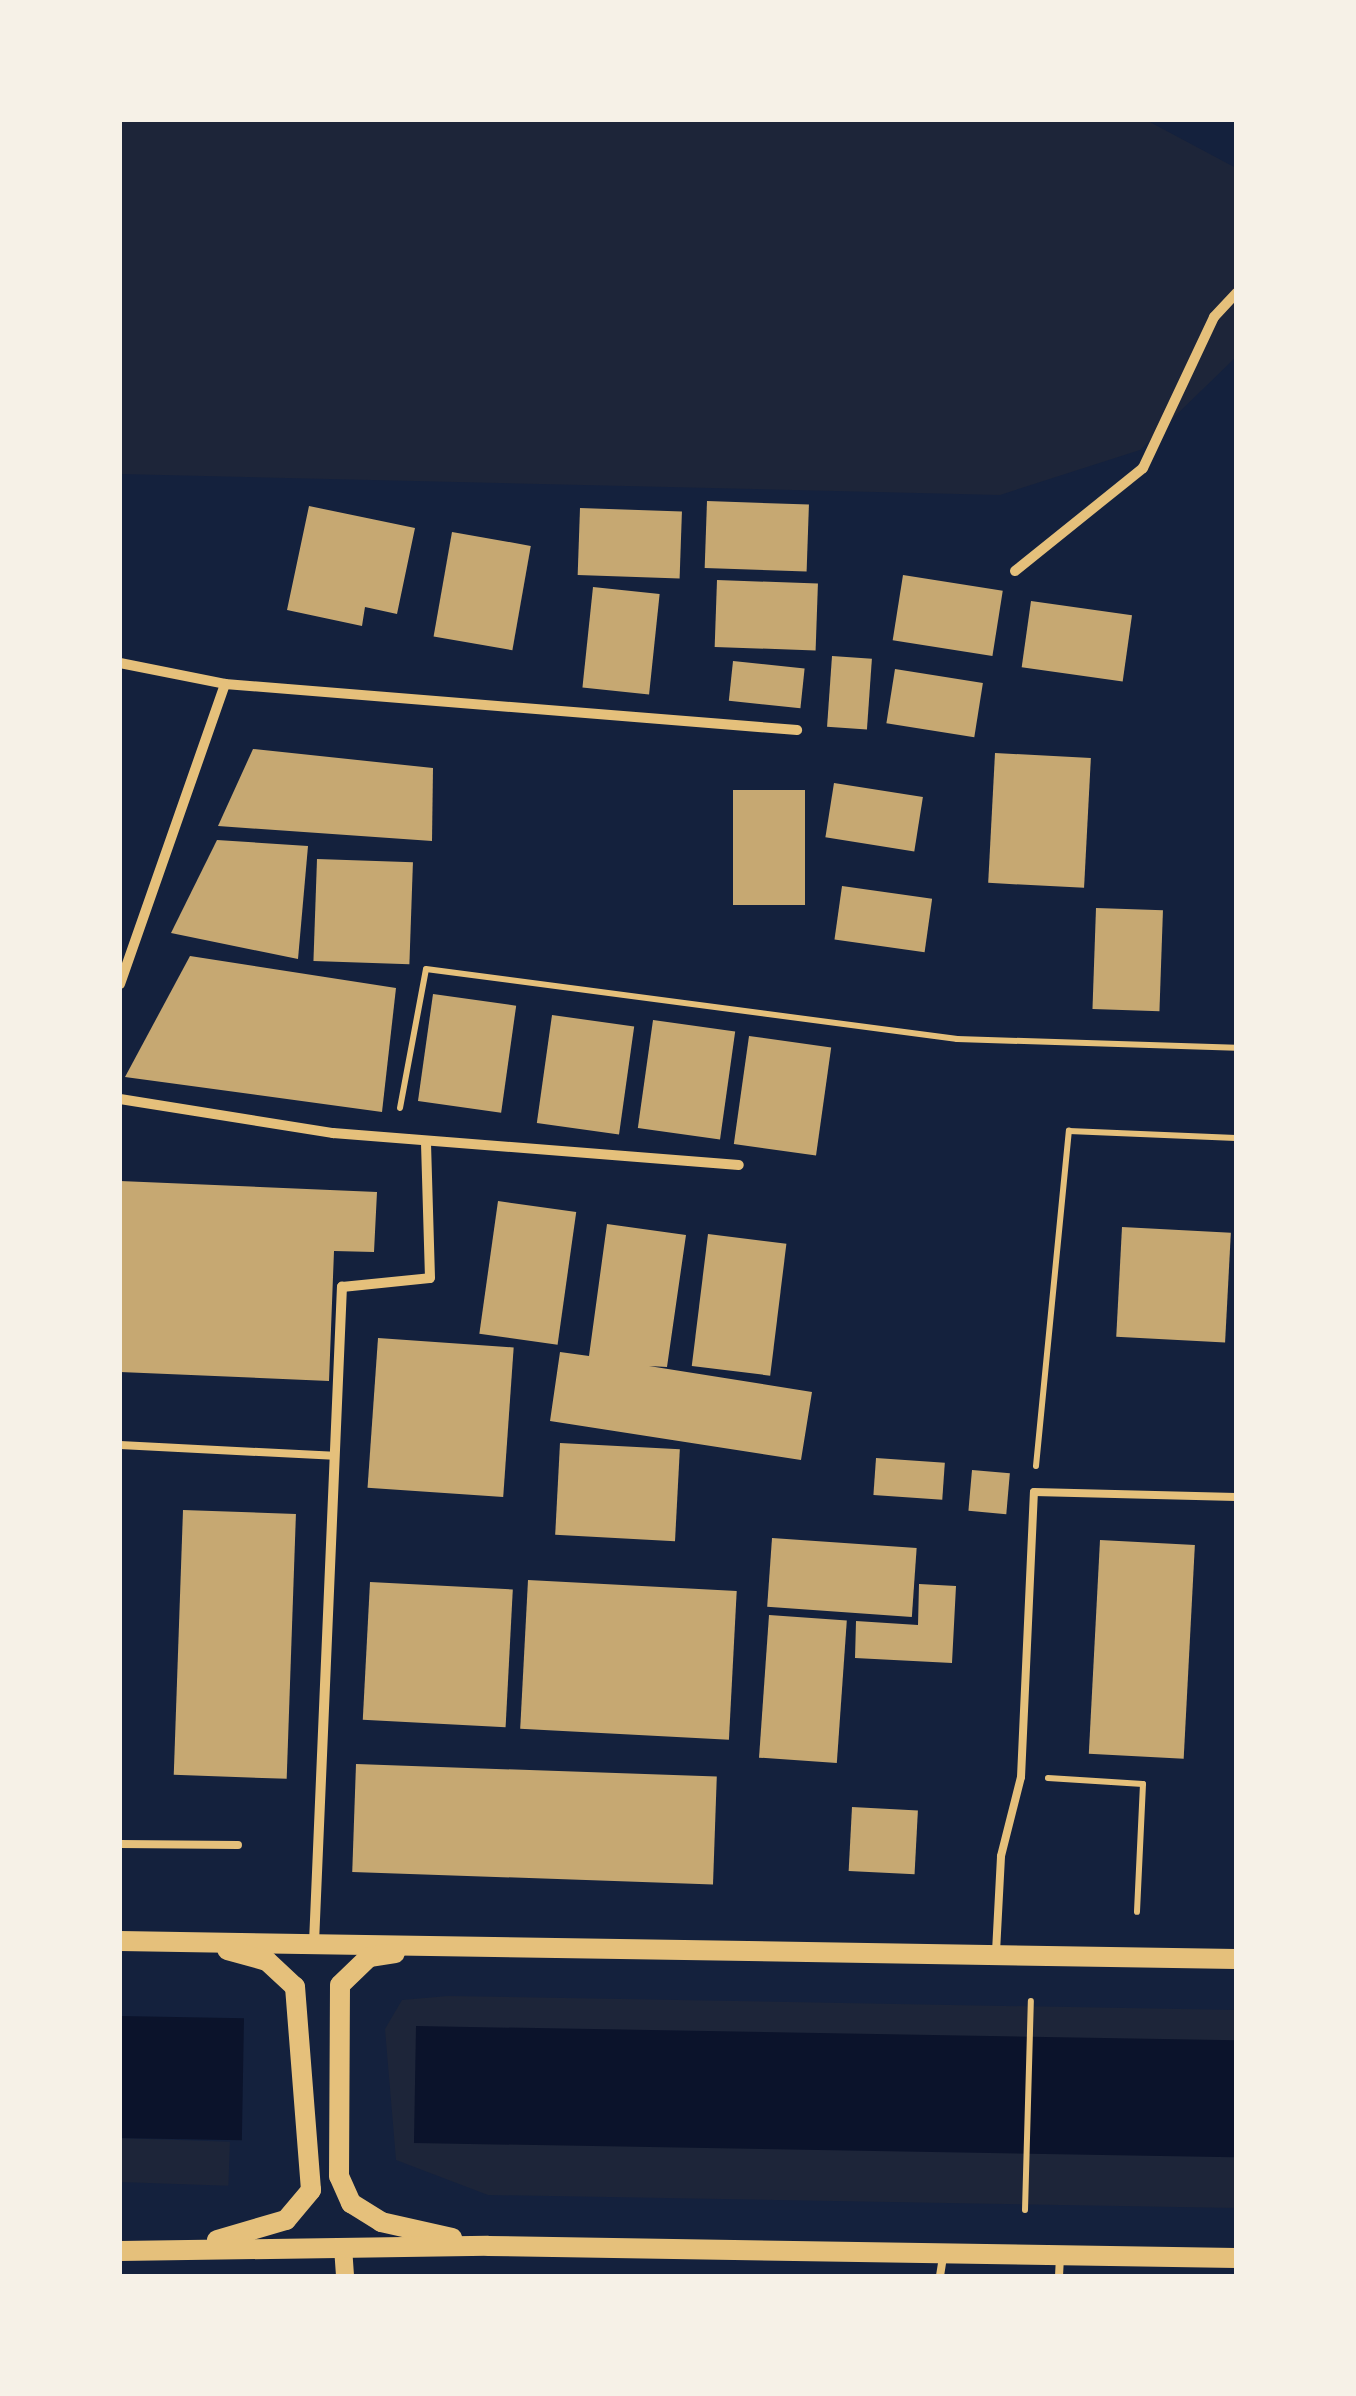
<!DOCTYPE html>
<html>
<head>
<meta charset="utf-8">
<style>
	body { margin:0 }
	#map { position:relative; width:1356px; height:2396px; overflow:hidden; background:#14213d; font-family:Manrope,sans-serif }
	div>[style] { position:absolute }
	.green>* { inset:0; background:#1d2539; transform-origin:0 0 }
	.water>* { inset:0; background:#0b132b; transform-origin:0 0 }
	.building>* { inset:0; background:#c6a872; transform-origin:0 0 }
	.path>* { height:6px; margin:-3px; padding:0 3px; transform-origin:3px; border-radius:3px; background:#e5c07b }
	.service>* { height:8px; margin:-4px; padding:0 4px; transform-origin:4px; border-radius:4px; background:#e5c07b }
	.minor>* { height:10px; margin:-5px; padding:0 5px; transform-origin:5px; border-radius:5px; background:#e5c07b }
	.tertiary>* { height:18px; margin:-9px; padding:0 9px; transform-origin:9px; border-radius:9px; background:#e5c07b }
	.secondary>* { height:20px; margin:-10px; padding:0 10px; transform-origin:10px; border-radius:10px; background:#e5c07b }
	span { translate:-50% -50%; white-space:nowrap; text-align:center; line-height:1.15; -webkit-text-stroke:8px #f6f1e7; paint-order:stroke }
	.frame { position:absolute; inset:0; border:122px solid #f6f1e7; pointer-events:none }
</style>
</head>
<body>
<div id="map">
	<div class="green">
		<i style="clip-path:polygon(120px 120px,1146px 120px,1236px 168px,1236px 357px,1140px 450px,1000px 495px,120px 474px)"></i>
		<i style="clip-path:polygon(448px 1996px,1236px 2010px,1236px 2208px,488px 2195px,396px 2160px,385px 2029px,402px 2000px)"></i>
		<i style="left:120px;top:2138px;width:110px;height:44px;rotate:2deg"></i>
	</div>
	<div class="water">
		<i style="left:120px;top:2016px;width:124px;height:122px;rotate:1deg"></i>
		<i style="left:416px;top:2026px;width:820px;height:117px;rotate:1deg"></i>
	</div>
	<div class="building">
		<i style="left:707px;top:501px;width:102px;height:67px;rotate:2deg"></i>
		<i style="clip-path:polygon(309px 506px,415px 528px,397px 614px,365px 607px,362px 626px,287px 610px)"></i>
		<i style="left:580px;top:508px;width:102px;height:67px;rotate:2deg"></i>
		<i style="left:452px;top:532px;width:80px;height:106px;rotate:10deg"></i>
		<i style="left:903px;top:575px;width:101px;height:66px;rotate:9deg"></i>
		<i style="left:717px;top:580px;width:101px;height:67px;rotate:2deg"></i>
		<i style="left:593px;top:587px;width:67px;height:101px;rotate:6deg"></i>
		<i style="left:1031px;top:601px;width:102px;height:67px;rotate:8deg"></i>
		<i style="left:832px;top:656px;width:40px;height:71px;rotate:4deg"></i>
		<i style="left:733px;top:661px;width:72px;height:40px;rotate:6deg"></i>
		<i style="left:895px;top:669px;width:89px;height:55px;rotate:9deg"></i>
		<i style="clip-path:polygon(253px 749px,433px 768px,432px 841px,218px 826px)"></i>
		<i style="left:995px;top:753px;width:96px;height:130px;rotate:3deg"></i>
		<i style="left:834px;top:783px;width:90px;height:55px;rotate:9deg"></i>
		<i style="left:733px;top:790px;width:72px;height:115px"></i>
		<i style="clip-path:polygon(217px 840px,308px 846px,298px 959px,171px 933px)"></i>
		<i style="left:317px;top:859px;width:96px;height:102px;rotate:2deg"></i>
		<i style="left:842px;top:886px;width:91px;height:54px;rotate:8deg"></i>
		<i style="left:1096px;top:908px;width:67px;height:101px;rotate:2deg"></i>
		<i style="clip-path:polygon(190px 956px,396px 988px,382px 1112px,125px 1077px)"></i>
		<i style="left:433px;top:994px;width:84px;height:108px;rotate:8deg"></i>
		<i style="left:552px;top:1015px;width:83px;height:109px;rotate:8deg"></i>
		<i style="left:653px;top:1020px;width:83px;height:109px;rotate:8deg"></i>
		<i style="left:749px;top:1036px;width:83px;height:109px;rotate:8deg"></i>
		<i style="clip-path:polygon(120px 1181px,377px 1192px,374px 1252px,334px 1251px,329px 1381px,120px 1372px)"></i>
		<i style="left:498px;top:1201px;width:79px;height:134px;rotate:8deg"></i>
		<i style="clip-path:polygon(607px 1224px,686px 1235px,667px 1367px,649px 1366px,812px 1392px,801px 1460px,550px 1421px,560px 1352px,589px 1356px)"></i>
		<i style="left:1122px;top:1227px;width:109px;height:110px;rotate:3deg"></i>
		<i style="left:708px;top:1234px;width:79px;height:133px;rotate:7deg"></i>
		<i style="left:378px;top:1338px;width:136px;height:150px;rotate:4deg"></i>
		<i style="left:560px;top:1443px;width:120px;height:92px;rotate:3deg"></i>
		<i style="left:876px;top:1458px;width:69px;height:37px;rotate:4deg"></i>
		<i style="left:972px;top:1470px;width:38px;height:41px;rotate:5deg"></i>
		<i style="left:183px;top:1510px;width:113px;height:265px;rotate:2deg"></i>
		<i style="left:772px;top:1538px;width:145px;height:69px;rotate:4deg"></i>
		<i style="left:1100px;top:1540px;width:95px;height:214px;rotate:3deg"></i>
		<i style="left:528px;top:1580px;width:209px;height:149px;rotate:3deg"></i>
		<i style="left:370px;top:1582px;width:143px;height:138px;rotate:3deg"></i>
		<i style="clip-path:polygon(919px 1584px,956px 1586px,952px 1663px,855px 1658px,856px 1621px,918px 1625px)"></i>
		<i style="left:769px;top:1615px;width:78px;height:143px;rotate:4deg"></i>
		<i style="left:356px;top:1764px;width:361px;height:108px;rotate:2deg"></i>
		<i style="left:852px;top:1807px;width:66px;height:64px;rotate:3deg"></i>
	</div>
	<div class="path">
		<i style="left:400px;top:1108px;width:141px;rotate:-79.4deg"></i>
		<i style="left:426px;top:969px;width:536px;rotate:7.51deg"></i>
		<i style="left:957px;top:1039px;width:279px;rotate:1.8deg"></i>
		<i style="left:1036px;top:1466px;width:337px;rotate:-84.4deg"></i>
		<i style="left:1069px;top:1131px;width:167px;rotate:2.4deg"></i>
		<i style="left:1048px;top:1778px;width:95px;rotate:3.6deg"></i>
		<i style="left:1143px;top:1784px;width:128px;rotate:92.7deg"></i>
		<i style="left:1025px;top:2210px;width:209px;rotate:-88.4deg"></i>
	</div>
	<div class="service">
		<i style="left:120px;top:1445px;width:214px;rotate:2.9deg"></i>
		<i style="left:120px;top:1844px;width:118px;rotate:0.5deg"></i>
		<i style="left:996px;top:1952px;width:96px;rotate:-87deg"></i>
		<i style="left:1001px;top:1856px;width:81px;rotate:-75.8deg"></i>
		<i style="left:1021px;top:1777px;width:285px;rotate:-87.4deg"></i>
		<i style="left:1034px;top:1492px;width:202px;rotate:1.4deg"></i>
		<i style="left:940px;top:2276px;width:19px;rotate:-81deg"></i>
		<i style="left:1059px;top:2276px;width:20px;rotate:-87deg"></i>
	</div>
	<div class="minor">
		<i style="left:1015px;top:571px;width:164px;rotate:-38.8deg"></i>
		<i style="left:1143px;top:468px;width:167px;rotate:-64.8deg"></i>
		<i style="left:1214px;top:317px;width:33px;rotate:-47deg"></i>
		<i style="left:120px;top:663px;width:107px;rotate:11.3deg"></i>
		<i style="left:225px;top:684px;width:574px;rotate:4.6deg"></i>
		<i style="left:120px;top:984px;width:318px;rotate:-70.7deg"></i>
		<i style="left:120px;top:1099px;width:216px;rotate:9.1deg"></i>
		<i style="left:333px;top:1133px;width:407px;rotate:4.5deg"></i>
		<i style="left:314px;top:1943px;width:657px;rotate:-87.56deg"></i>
		<i style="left:342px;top:1287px;width:88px;rotate:-5.8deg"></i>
		<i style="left:430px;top:1278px;width:137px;rotate:-91.7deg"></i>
	</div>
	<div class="tertiary">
		<i style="left:343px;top:2247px;width:29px;rotate:86deg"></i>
	</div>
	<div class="secondary">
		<i style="left:120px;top:1941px;width:1116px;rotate:0.92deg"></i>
		<i style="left:395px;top:1953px;width:26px;rotate:171deg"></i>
		<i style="left:369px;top:1957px;width:40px;rotate:136deg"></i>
		<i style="left:340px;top:1985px;width:191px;rotate:90.3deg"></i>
		<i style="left:339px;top:2176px;width:30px;rotate:66deg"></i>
		<i style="left:351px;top:2203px;width:36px;rotate:32deg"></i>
		<i style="left:381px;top:2222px;width:73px;rotate:12.7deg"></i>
		<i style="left:217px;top:2240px;width:72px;rotate:-16.2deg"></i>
		<i style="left:286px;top:2220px;width:39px;rotate:-50deg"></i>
		<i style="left:311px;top:2190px;width:204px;rotate:-94.5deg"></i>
		<i style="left:295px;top:1987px;width:38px;rotate:-137deg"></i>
		<i style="left:267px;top:1961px;width:41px;rotate:-164.6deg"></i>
		<i style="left:120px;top:2251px;width:368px;rotate:-0.8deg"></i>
		<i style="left:488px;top:2246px;width:748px;rotate:0.92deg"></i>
	</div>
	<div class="frame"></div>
</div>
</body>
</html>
